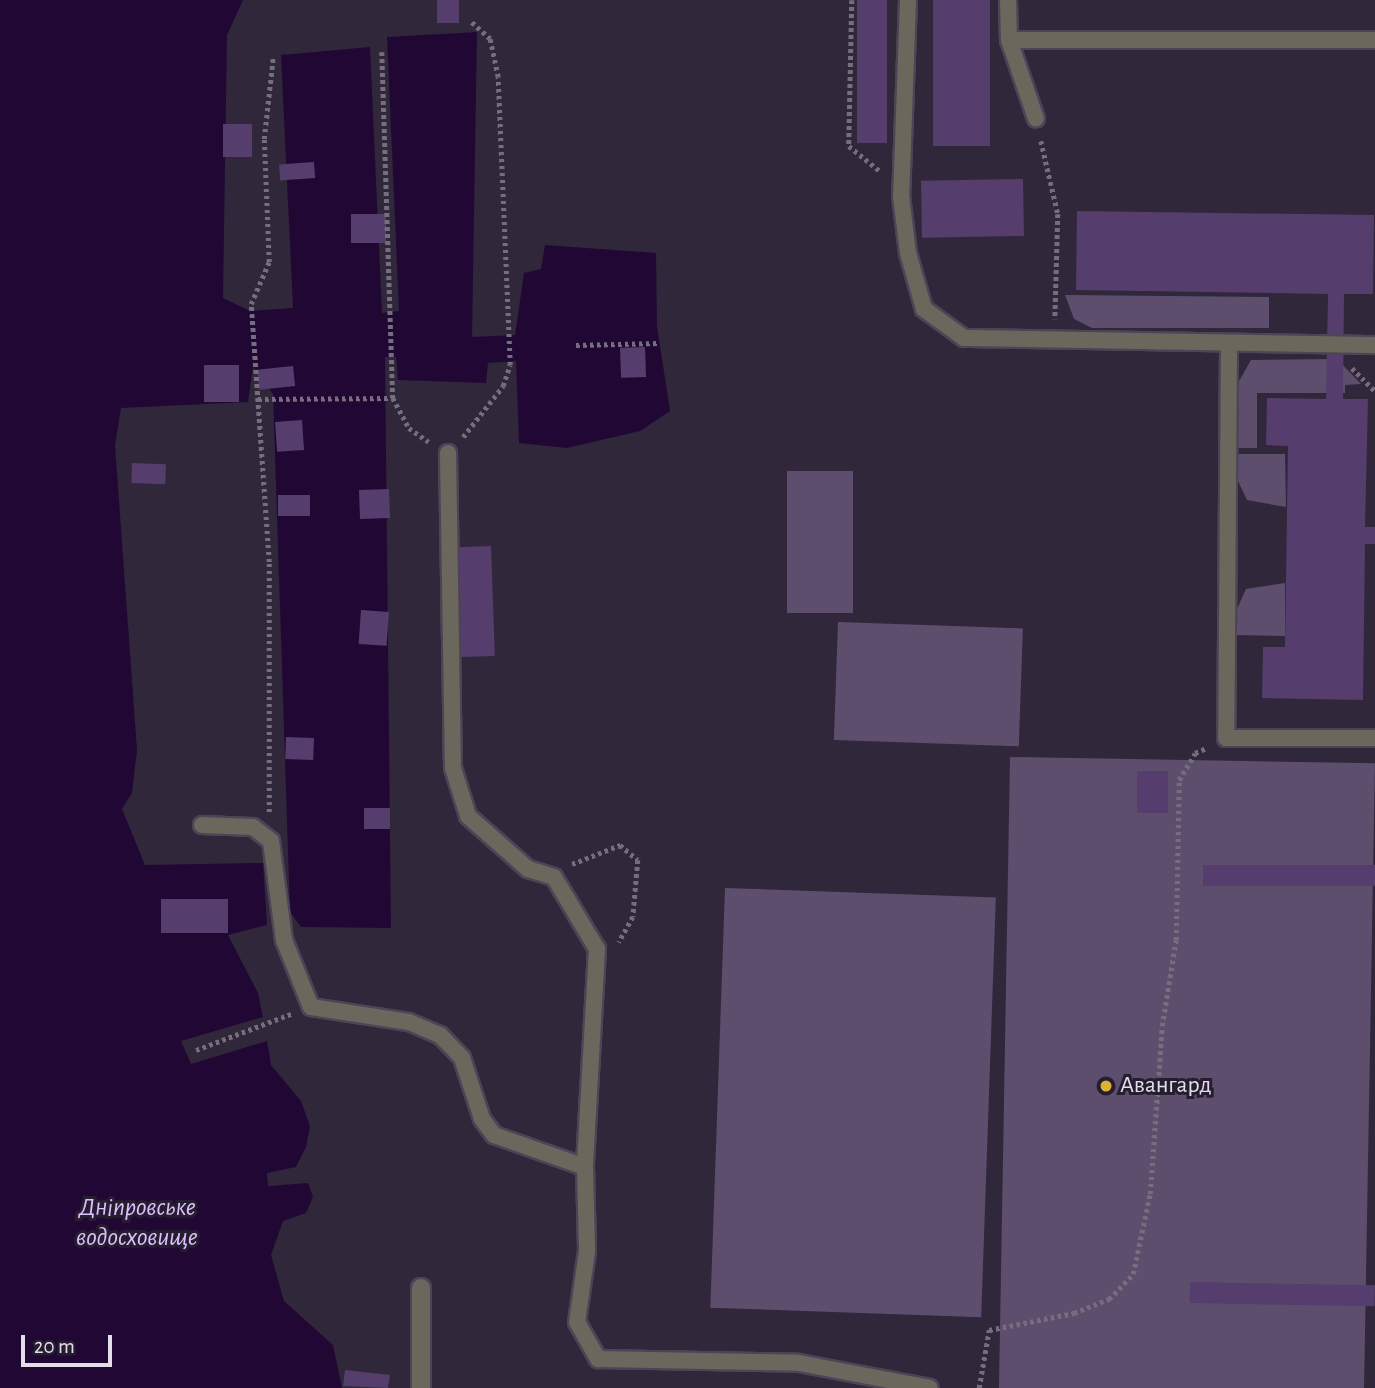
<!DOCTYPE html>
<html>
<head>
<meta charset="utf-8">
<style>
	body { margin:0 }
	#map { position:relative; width:1375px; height:1388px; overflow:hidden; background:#30273b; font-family:"Alegreya Sans",sans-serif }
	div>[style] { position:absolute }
	.green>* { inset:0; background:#5d4e6e; transform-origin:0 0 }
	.water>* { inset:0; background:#210834 }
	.building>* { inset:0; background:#553d6d; transform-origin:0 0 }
	.path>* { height:4.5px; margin-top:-2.25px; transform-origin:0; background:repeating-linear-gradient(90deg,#766e7f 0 3.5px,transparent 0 7px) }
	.roads { filter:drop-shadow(2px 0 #4d4457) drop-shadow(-2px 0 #4d4457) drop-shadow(0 2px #4d4457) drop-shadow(0 -2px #4d4457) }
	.lane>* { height:16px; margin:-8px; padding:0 8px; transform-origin:8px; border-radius:8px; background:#6b675c }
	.street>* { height:18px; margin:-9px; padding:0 9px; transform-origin:9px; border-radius:9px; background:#6b675c }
	.dots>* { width:19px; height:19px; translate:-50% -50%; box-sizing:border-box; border:4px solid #271d30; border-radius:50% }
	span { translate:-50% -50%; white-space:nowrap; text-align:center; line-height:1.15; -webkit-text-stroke:6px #271d30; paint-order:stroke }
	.poi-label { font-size:24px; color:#e3ddea }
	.left { translate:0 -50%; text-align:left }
	.water-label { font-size:26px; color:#ddc0fd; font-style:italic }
	.scale { position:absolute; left:21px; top:1335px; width:91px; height:32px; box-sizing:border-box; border:4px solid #e3ddea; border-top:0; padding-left:9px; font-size:21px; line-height:24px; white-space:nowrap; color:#e3ddea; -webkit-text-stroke:5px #271d30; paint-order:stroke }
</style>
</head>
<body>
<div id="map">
	<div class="green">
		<i style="clip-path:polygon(1065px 295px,1269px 297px,1269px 328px,1092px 328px,1074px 319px)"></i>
		<i style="clip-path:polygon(1337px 359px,1361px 384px,1345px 385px,1345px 393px,1257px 393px,1257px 448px,1237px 448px,1238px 383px,1251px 360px)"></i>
		<i style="clip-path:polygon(1237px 454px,1285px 454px,1286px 507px,1247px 500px,1237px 479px)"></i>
		<i style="left:787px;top:471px;width:66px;height:142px"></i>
		<i style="clip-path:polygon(1285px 583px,1285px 636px,1236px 635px,1236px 611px,1246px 589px)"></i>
		<i style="left:838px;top:622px;width:185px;height:118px;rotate:2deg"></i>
		<i style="left:1010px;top:757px;width:365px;height:631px;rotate:1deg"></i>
		<i style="left:725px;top:888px;width:271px;height:420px;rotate:2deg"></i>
	</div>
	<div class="water">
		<i style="clip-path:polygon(0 0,243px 0,227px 35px,223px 298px,250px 311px,293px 308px,281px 55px,370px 47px,382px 313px,399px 311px,387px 37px,477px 32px,472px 337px,515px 335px,524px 273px,541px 269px,545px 245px,656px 253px,657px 326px,670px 411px,640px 431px,567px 448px,519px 443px,516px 361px,488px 363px,486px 383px,398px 380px,396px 357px,385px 357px,391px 928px,301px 927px,290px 912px,273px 394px,253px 367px,248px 402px,121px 408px,115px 445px,137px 750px,132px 793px,122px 809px,145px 865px,263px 863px,267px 925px,228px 935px,258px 993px,263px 1017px,181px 1041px,191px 1064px,267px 1041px,271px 1065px,301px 1101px,310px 1126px,306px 1147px,296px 1167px,267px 1173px,268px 1186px,308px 1183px,313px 1197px,306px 1213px,283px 1221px,271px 1255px,284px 1301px,333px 1345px,342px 1388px,0 1388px)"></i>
	</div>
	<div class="building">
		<i style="left:437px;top:0;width:22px;height:23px"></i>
		<i style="left:857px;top:0;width:30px;height:143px"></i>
		<i style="left:933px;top:0;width:57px;height:146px"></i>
		<i style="left:223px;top:124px;width:29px;height:33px"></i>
		<i style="left:314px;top:162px;width:16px;height:35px;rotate:86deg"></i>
		<i style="left:1023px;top:179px;width:57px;height:102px;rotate:89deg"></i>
		<i style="clip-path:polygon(1077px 211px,1374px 215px,1373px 294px,1344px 294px,1343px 399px,1368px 399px,1365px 527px,1375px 527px,1375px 544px,1365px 544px,1363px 700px,1262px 698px,1263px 647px,1285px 647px,1288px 446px,1266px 445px,1267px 398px,1326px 399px,1328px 294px,1076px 290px)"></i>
		<i style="left:351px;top:214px;width:35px;height:29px"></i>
		<i style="left:645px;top:347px;width:30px;height:25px;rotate:88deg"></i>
		<i style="left:239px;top:365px;width:37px;height:35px;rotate:90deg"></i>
		<i style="left:293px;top:366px;width:20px;height:36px;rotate:84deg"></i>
		<i style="left:302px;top:420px;width:30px;height:27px;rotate:86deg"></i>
		<i style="left:132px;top:463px;width:34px;height:20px;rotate:2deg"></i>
		<i style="left:389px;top:489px;width:29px;height:30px;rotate:88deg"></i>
		<i style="left:278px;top:495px;width:32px;height:21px"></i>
		<i style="left:491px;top:546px;width:110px;height:34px;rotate:88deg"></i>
		<i style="left:361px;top:610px;width:28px;height:34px;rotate:4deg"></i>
		<i style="left:286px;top:737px;width:28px;height:22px;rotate:2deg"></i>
		<i style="left:1137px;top:771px;width:31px;height:42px"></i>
		<i style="left:390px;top:808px;width:21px;height:26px;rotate:90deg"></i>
		<i style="left:1203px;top:865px;width:172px;height:21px"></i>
		<i style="left:161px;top:899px;width:67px;height:34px"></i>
		<i style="left:1190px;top:1282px;width:185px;height:21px;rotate:1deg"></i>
		<i style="clip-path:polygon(345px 1370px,390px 1375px,388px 1388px,343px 1386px)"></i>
	</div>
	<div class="path">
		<i style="left:852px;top:0;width:146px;rotate:91.2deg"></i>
		<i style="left:849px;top:146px;width:40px;rotate:39deg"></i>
		<i style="left:382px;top:52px;width:346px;rotate:88.2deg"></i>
		<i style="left:393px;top:398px;width:34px;rotate:62deg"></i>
		<i style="left:409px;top:428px;width:24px;rotate:35deg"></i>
		<i style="left:1041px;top:141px;width:75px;rotate:76.9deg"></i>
		<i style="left:1058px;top:214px;width:105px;rotate:91.6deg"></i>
		<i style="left:576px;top:345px;width:83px;rotate:-1.4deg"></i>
		<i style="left:1352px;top:368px;width:33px;rotate:45deg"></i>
		<i style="left:258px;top:399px;width:135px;rotate:-0.4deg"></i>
		<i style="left:463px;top:437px;width:65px;rotate:-51.9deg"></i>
		<i style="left:503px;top:386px;width:22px;rotate:-72deg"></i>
		<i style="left:510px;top:365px;width:288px;rotate:-92.4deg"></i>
		<i style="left:498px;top:77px;width:39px;rotate:-102deg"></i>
		<i style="left:490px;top:39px;width:25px;rotate:-138deg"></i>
		<i style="left:269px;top:812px;width:250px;rotate:-90deg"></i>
		<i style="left:269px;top:562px;width:259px;rotate:-94deg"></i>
		<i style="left:251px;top:304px;width:46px;rotate:-66.8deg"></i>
		<i style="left:269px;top:262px;width:123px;rotate:-92.3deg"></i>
		<i style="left:264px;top:139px;width:82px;rotate:-83.7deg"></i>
		<i style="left:572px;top:864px;width:52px;rotate:-21.6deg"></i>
		<i style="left:620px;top:845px;width:23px;rotate:40deg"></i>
		<i style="left:638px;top:860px;width:57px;rotate:95deg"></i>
		<i style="left:633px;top:917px;width:29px;rotate:119deg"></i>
		<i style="left:196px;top:1050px;width:102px;rotate:-20.8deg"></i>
		<i style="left:979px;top:1388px;width:59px;rotate:-80.2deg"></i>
		<i style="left:989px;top:1330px;width:87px;rotate:-11.3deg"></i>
		<i style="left:1074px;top:1313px;width:38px;rotate:-22deg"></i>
		<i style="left:1109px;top:1299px;width:35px;rotate:-46deg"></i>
		<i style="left:1133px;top:1274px;width:82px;rotate:-78deg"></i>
		<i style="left:1150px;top:1194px;width:168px;rotate:-85.9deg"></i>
		<i style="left:1162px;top:1026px;width:87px;rotate:-80.8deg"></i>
		<i style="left:1176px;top:940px;width:160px;rotate:-88.9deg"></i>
		<i style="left:1179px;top:780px;width:31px;rotate:-59deg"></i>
		<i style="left:1195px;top:753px;width:12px;rotate:-24deg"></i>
	</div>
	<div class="roads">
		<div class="lane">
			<i style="left:908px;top:0;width:196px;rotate:92deg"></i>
			<i style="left:901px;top:196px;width:57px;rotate:83deg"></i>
			<i style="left:908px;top:253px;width:58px;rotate:74.1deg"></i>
			<i style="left:924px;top:309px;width:49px;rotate:35.9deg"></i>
			<i style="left:964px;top:338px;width:411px;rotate:1deg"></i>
			<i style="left:1008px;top:0;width:40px;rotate:88.6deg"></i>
			<i style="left:1009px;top:40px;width:83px;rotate:71.1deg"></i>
			<i style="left:1009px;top:40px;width:366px"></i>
			<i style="left:1229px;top:345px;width:393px;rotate:90.4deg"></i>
			<i style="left:1226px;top:738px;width:149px"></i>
			<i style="left:448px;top:453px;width:315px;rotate:89.1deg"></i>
			<i style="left:453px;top:768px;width:50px;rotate:72.6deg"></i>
			<i style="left:468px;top:816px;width:80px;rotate:41.5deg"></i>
			<i style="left:528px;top:869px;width:27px;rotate:17deg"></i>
			<i style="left:554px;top:877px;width:84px;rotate:59.2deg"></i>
			<i style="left:597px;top:949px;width:218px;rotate:93.2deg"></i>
			<i style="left:202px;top:825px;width:51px;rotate:2.2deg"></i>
			<i style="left:253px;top:827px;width:23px;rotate:38deg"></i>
			<i style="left:271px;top:841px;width:100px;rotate:82.5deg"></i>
			<i style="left:284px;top:940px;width:72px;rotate:68.1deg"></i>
			<i style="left:311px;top:1007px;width:99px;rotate:8.7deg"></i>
			<i style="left:409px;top:1022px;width:34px;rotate:23deg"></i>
			<i style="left:440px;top:1035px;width:32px;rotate:46deg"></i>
			<i style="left:462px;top:1058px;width:64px;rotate:71.8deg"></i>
			<i style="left:482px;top:1119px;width:20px;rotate:53deg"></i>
			<i style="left:494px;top:1135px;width:96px;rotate:19.4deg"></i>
			<i style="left:585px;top:1167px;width:84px;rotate:88.6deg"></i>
			<i style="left:587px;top:1251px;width:72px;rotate:98deg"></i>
			<i style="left:577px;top:1322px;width:43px;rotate:60.4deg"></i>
			<i style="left:598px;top:1359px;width:201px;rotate:1.1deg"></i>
			<i style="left:799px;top:1363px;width:133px;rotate:10.8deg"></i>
		</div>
		<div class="street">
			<i style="left:421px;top:1388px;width:100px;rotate:-90deg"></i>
		</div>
	</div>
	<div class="dots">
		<i style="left:1106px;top:1086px;background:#deb133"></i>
	</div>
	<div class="poi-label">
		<span class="left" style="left:1120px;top:1086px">Авангард</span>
	</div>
	<div class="water-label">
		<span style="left:137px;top:1223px">Дніпровське<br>водосховище</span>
	</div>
	<div class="scale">20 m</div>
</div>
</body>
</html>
